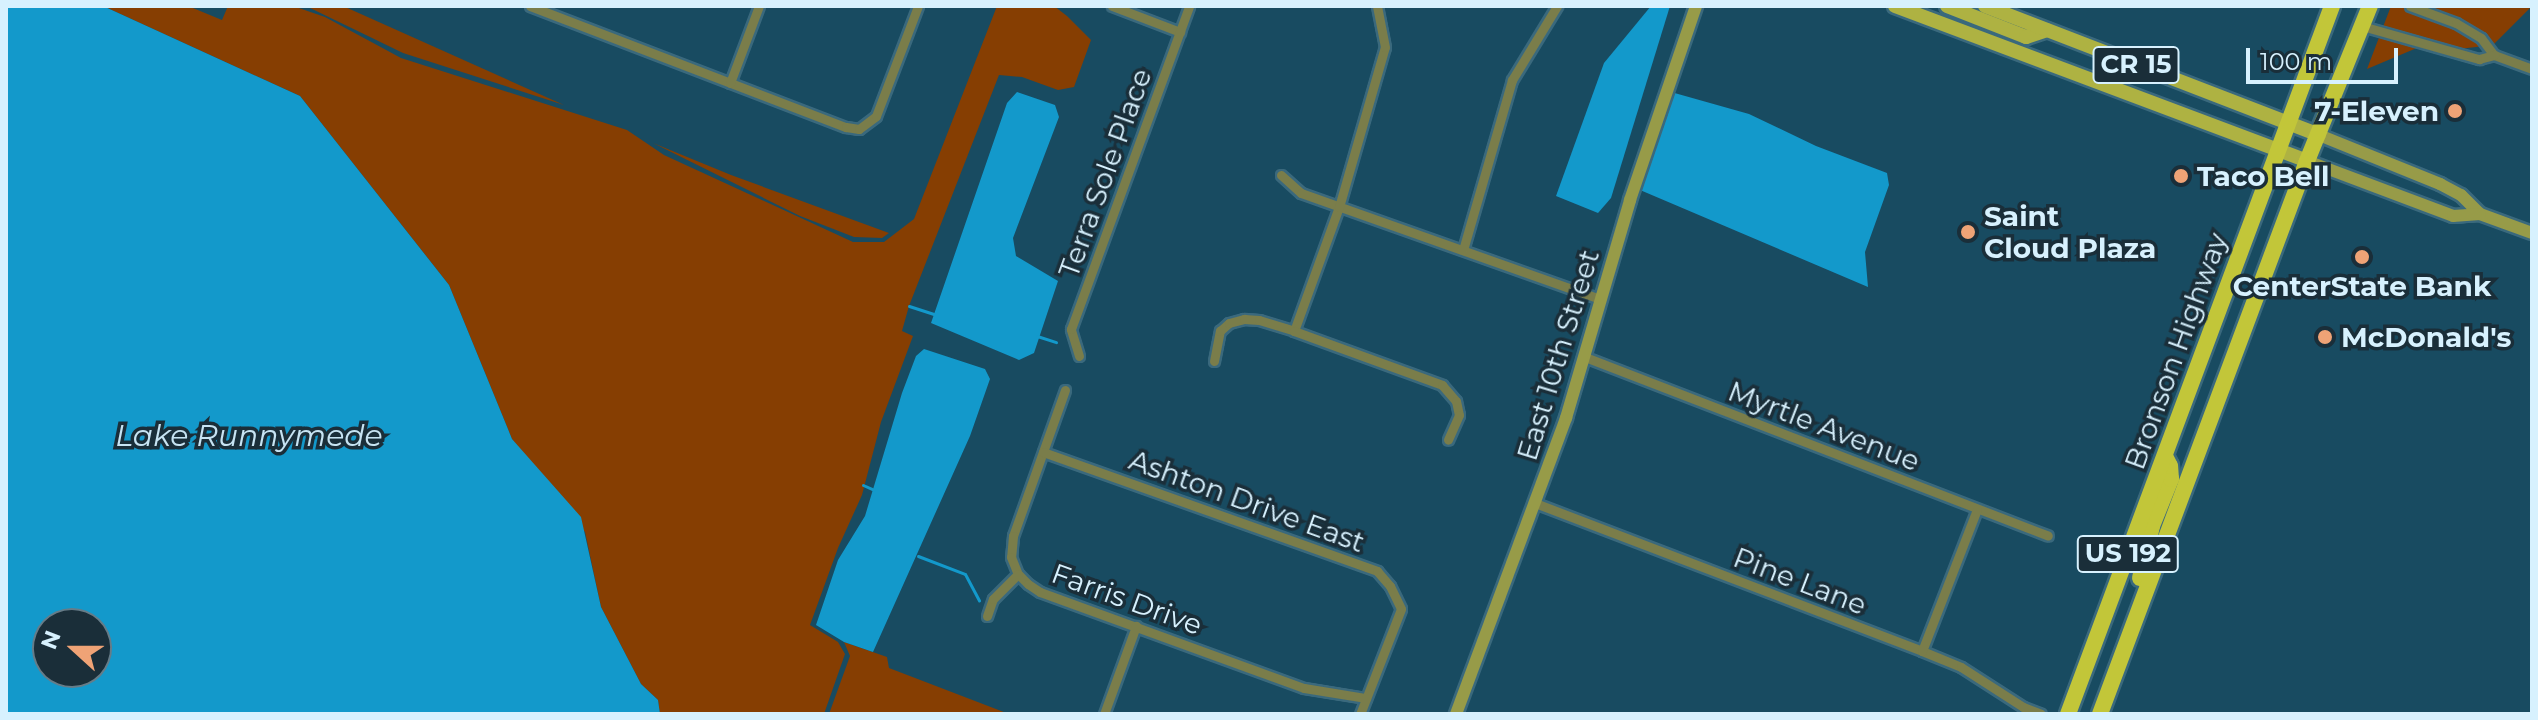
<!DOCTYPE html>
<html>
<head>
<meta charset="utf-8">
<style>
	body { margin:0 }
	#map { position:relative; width:2538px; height:720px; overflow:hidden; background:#184b61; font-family:Montserrat,sans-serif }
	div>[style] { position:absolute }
	.green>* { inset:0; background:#863e02 }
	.water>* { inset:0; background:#1399cb }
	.stream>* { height:3px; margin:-1.5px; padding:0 1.5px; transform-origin:1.5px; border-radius:1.5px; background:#1399cb }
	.roads { filter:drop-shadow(2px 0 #3a697d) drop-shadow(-2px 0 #3a697d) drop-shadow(0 2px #3a697d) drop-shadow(0 -2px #3a697d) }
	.street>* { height:9px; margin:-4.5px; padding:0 4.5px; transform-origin:4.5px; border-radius:4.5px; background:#7a7d4a }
	.secondary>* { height:12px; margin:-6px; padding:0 6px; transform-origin:6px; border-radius:6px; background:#979b48 }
	.primary>* { height:14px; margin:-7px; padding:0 7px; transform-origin:7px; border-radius:7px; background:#aeb242 }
	.highway>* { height:16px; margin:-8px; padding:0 8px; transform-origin:8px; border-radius:8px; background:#c2c639 }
	.dots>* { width:22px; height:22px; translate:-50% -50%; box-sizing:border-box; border:4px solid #1a2e39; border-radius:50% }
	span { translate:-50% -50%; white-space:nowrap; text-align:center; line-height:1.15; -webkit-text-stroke:7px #1a2e39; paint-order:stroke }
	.shield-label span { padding:2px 6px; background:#1a2e39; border:2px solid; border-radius:6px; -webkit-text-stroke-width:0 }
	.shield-label { font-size:26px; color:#d7f1fe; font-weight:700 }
	.poi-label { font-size:28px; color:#d7f1fe; font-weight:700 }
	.right { translate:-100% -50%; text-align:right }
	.left { translate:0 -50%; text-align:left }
	.street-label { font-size:28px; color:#d7f1fe }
	.water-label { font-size:30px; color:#c7e4f3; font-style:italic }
	.frame { position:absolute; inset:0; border:8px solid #d7f1fe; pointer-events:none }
	.north { position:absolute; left:32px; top:608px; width:80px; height:80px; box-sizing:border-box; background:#1a2e39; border:2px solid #667c88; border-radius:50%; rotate:291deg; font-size:22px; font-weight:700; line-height:32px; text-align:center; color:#d7f1fe }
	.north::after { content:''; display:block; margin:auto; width:28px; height:36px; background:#efa376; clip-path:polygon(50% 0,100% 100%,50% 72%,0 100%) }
	.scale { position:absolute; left:2246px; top:48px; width:152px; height:36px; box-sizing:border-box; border:4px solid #d7f1fe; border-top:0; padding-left:10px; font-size:24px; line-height:28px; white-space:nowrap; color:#d7f1fe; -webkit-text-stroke:6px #1a2e39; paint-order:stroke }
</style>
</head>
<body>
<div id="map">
	<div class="green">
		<i style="clip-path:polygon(103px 6px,188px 6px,222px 20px,228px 6px,293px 6px,325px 17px,401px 58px,627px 130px,664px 155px,853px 242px,884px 242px,914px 219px,997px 6px,1054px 6px,1067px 16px,1091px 40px,1074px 87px,1058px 90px,1022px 77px,999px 75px,909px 306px,902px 331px,913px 336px,881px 422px,862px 495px,838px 548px,810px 625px,838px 642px,845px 654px,824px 714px,660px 714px,658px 700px,641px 684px,601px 607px,585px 532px,512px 439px,449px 285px,300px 96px)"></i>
		<i style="clip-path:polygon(306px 6px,343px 6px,564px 105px,403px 53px)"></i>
		<i style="clip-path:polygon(2391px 6px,2532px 6px,2493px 45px,2459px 49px,2431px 42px,2367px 69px)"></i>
		<i style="clip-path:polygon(653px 143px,731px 175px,889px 233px,882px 238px,854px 237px,800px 216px)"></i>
		<i style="clip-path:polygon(844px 642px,887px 657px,889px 668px,1009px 714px,829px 714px,850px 656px)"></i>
	</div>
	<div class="water">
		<i style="clip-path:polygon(evenodd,6px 6px,103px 6px,300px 96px,449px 285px,512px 439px,581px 517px,601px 607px,641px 684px,658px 700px,660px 714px,6px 714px,6px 6px,96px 624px,96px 672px,48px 672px,48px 624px,96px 624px)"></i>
		<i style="clip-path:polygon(1651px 6px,1670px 6px,1611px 198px,1598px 213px,1556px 196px,1604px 63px)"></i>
		<i style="clip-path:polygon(1017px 92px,1055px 105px,1059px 117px,1013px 238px,1016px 256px,1058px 281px,1034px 353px,1019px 360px,931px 323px,1007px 103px)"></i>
		<i style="clip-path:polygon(1671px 92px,1749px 114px,1816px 146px,1887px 173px,1889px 185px,1865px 252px,1868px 287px,1640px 190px)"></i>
		<i style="clip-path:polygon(924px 349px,985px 369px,990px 379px,970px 436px,873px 652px,844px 642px,816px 625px,838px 560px,865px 516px,902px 393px,916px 356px)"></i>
	</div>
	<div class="stream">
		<i style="left:909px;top:306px;width:26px;rotate:18deg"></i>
		<i style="left:1037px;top:336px;width:20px;rotate:18deg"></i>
		<i style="left:863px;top:485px;width:12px;rotate:24deg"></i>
		<i style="left:918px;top:556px;width:50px;rotate:21deg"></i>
		<i style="left:965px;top:574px;width:30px;rotate:62deg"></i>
	</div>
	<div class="roads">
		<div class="street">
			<i style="left:530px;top:6px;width:338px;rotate:21deg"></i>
			<i style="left:846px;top:127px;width:13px;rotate:9deg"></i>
			<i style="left:859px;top:129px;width:21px;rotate:-37deg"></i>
			<i style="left:876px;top:116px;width:118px;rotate:-69.1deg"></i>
			<i style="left:1112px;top:6px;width:73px;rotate:20.9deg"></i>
			<i style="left:2410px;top:6px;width:49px;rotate:20.3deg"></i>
			<i style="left:2456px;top:23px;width:29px;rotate:31deg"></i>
			<i style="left:2481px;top:38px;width:21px;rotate:53deg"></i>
			<i style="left:2494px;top:55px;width:40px;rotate:20.2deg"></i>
			<i style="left:2362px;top:26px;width:122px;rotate:15.8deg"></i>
			<i style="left:2479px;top:59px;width:16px;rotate:-15deg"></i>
			<i style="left:730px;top:83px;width:82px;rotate:-69.4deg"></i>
			<i style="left:1281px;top:175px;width:27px;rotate:42deg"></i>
			<i style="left:1301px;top:193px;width:318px;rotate:19.5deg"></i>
			<i style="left:1463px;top:250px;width:177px;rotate:-73.9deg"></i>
			<i style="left:1512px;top:80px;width:87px;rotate:-58.7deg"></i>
			<i style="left:1294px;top:331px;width:132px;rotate:-70.1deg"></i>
			<i style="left:1339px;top:207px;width:166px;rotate:-74deg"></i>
			<i style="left:1385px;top:47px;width:42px;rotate:-101deg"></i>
			<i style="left:1079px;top:356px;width:28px;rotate:-107deg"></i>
			<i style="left:1071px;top:329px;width:344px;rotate:-69.9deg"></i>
			<i style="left:1585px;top:357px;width:496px;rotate:21.1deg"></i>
			<i style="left:1214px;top:361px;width:31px;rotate:-79deg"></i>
			<i style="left:1220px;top:331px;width:12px;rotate:-42deg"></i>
			<i style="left:1229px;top:323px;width:16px;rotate:-15deg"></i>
			<i style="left:1244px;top:319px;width:15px;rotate:4deg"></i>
			<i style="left:1259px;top:320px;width:37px;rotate:17deg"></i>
			<i style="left:1294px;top:331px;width:158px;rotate:20deg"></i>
			<i style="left:1442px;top:385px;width:21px;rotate:49deg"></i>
			<i style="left:1456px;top:401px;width:14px;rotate:78deg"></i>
			<i style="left:1459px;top:415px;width:27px;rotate:114deg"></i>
			<i style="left:1065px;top:390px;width:155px;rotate:109.6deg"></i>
			<i style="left:1013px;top:536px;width:21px;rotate:95deg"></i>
			<i style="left:1011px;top:557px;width:18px;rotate:68deg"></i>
			<i style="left:1018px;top:574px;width:14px;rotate:45deg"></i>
			<i style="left:1028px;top:584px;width:14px;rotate:34deg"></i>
			<i style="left:1040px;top:592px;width:281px;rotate:20deg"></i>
			<i style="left:1304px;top:688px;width:63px;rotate:9.2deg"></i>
			<i style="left:1043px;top:452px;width:355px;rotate:19.6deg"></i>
			<i style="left:1377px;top:571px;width:20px;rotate:49deg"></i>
			<i style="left:1390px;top:586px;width:25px;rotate:64deg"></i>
			<i style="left:1401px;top:609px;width:113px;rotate:111.3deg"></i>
			<i style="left:1535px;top:503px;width:414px;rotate:20.9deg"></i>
			<i style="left:1922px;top:651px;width:42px;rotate:22.3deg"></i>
			<i style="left:1961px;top:667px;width:74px;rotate:32.8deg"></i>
			<i style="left:2023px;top:707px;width:19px;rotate:21deg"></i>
			<i style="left:987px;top:616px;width:18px;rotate:-71deg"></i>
			<i style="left:993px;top:599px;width:35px;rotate:-45deg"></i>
			<i style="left:1922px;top:651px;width:152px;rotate:-68.8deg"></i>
			<i style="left:1104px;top:714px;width:94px;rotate:-70deg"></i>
		</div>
		<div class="secondary">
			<i style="left:2319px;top:135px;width:131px;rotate:22deg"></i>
			<i style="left:2440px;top:184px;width:24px;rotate:28deg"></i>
			<i style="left:2461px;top:195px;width:27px;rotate:45deg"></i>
			<i style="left:2480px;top:214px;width:55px;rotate:20.1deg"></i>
			<i style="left:2307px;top:161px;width:156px;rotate:20.6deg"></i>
			<i style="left:2453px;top:216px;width:27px;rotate:-4deg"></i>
			<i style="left:1456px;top:714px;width:316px;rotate:-69.6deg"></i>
			<i style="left:1566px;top:418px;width:227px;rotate:-73.6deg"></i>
			<i style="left:1630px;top:200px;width:205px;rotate:-71.2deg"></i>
		</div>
		<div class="primary">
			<i style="left:1895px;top:6px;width:440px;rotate:20.6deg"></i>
			<i style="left:1947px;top:6px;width:85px;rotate:21.4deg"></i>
			<i style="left:2026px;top:37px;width:22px;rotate:-18deg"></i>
			<i style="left:1985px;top:6px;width:358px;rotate:21.1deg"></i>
		</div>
		<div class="highway">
			<i style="left:2140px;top:578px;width:53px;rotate:-77deg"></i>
			<i style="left:2152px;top:526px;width:51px;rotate:-68deg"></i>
			<i style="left:2171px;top:479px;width:13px;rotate:-94deg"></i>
			<i style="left:2170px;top:466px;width:11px;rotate:-117deg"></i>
			<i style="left:2068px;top:714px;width:756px;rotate:-69.55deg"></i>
			<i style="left:2100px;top:714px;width:590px;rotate:-69.48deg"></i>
			<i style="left:2307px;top:161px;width:167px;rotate:-67.9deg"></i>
		</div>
	</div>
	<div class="dots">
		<i style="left:2455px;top:111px;background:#efa376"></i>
		<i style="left:2181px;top:176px;background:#efa376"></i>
		<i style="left:1968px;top:232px;background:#efa376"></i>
		<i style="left:2362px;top:257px;background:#efa376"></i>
		<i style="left:2325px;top:337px;background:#efa376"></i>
	</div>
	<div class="shield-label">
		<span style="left:2136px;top:65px">CR 15</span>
		<span style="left:2128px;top:554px">US 192</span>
	</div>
	<div class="poi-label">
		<span class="right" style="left:2439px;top:111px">7-Eleven</span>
		<span class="left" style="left:2197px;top:176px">Taco Bell</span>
		<span class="left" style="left:1984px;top:232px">Saint<br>Cloud Plaza</span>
		<span style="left:2362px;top:286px">CenterState Bank</span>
		<span class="left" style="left:2341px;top:337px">McDonald's</span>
	</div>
	<div class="street-label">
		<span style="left:1105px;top:173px;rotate:-70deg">Terra Sole Place</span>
		<span style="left:2176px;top:351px;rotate:-70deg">Bronson Highway</span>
		<span style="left:1558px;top:355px;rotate:-73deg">East 10th Street</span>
		<span style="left:1824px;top:426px;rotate:21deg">Myrtle Avenue</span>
		<span style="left:1247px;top:501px;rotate:20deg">Ashton Drive East</span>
		<span style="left:1800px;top:581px;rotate:21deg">Pine Lane</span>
		<span style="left:1127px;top:599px;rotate:20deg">Farris Drive</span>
	</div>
	<div class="water-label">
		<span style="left:249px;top:436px">Lake Runnymede</span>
	</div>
	<div class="frame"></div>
	<div class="north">N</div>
	<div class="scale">100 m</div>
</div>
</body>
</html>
